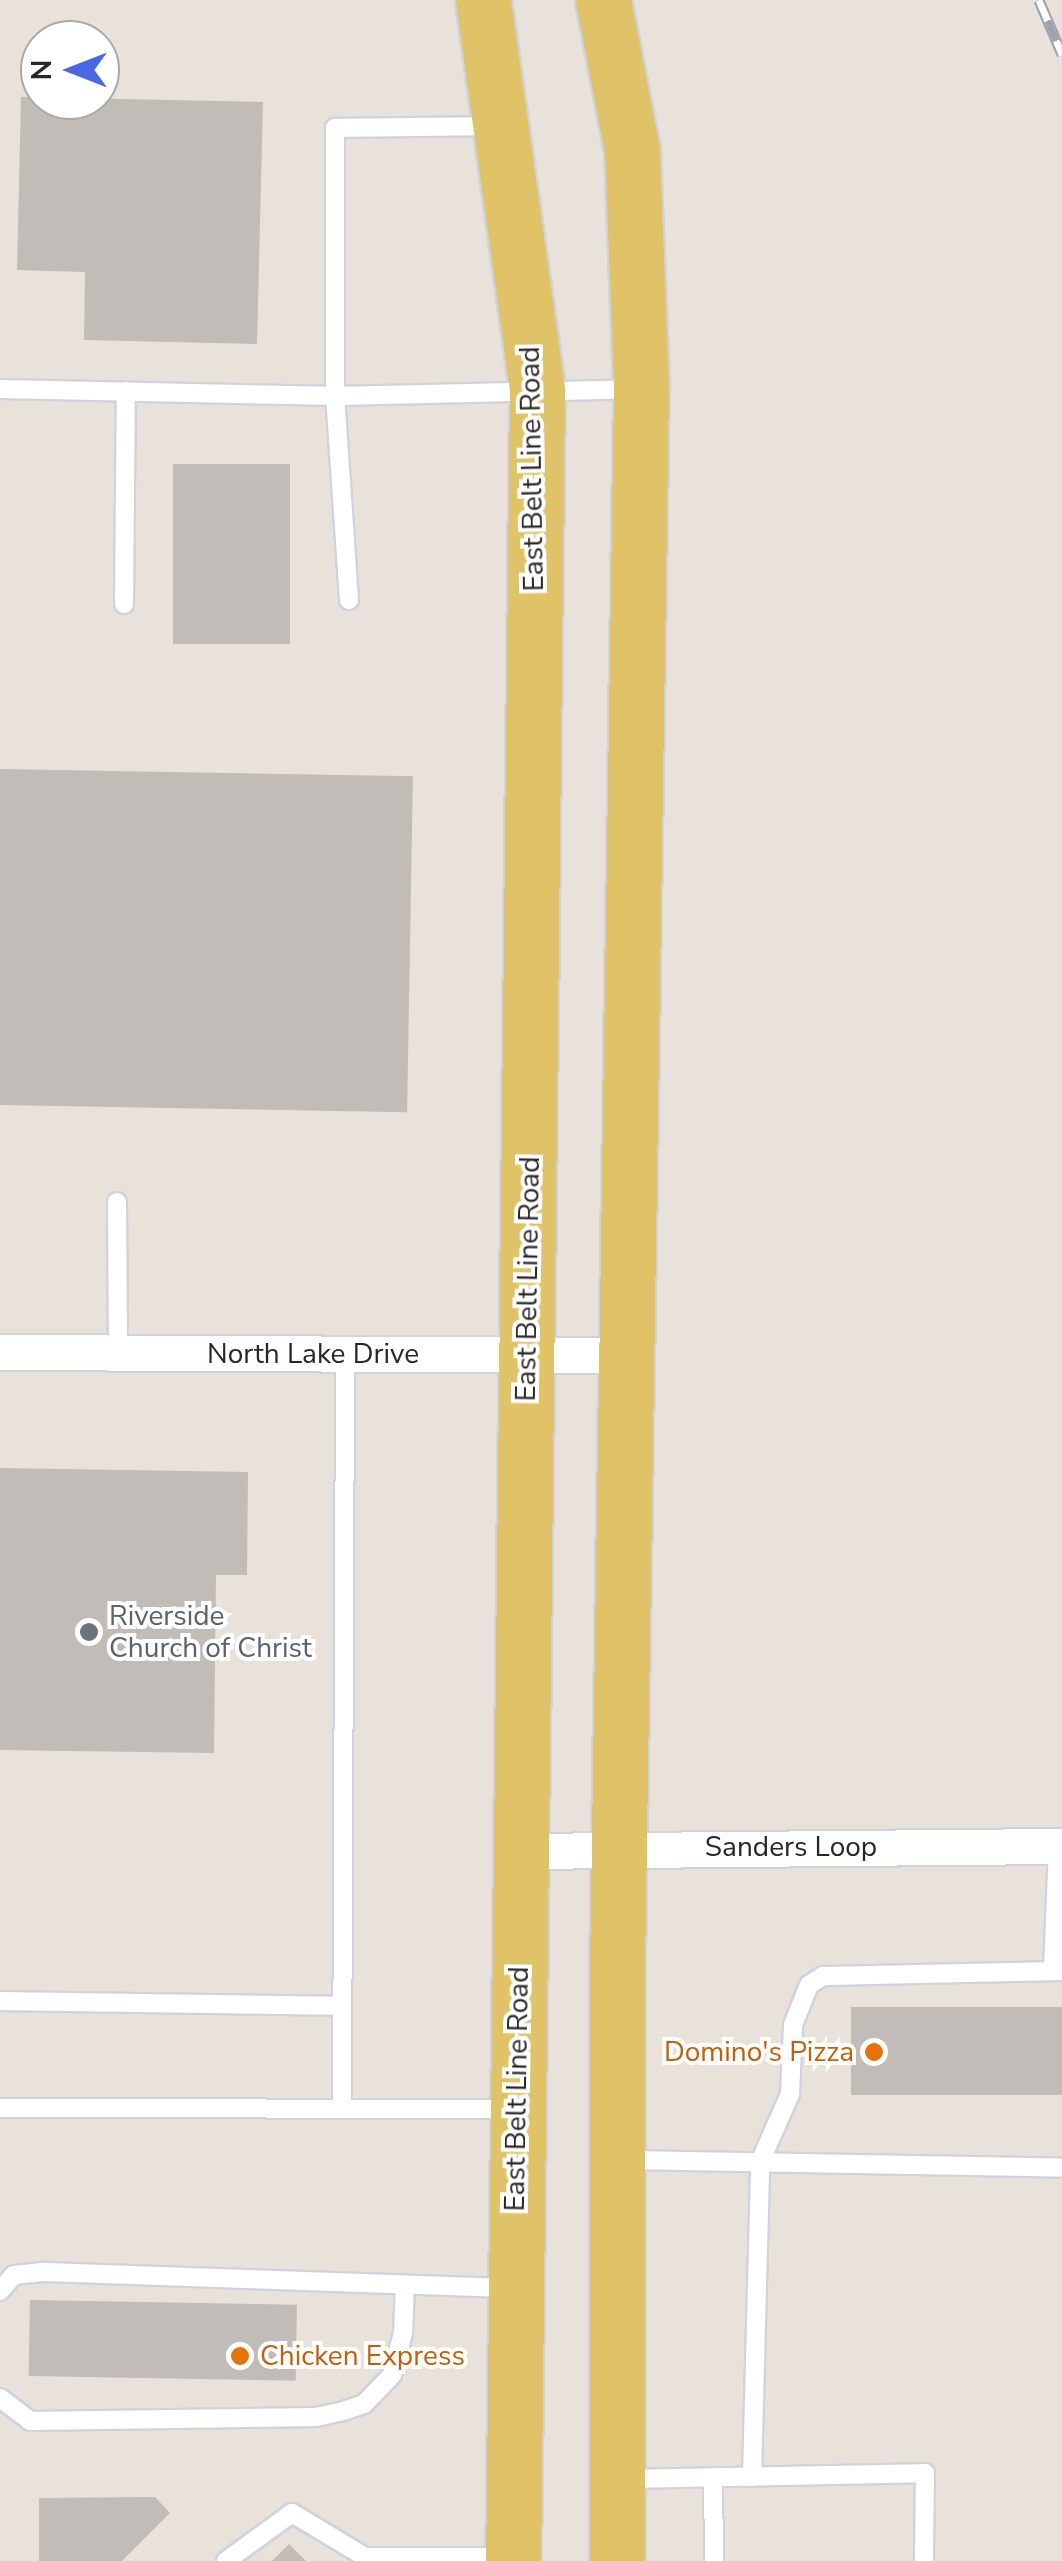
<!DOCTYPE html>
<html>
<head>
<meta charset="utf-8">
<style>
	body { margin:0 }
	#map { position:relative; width:1062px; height:2561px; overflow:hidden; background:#e9e2da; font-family:"Nunito Sans",sans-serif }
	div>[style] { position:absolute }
	.building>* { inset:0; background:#c1bcb7; transform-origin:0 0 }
	.roads { filter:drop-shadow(2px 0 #d0d3df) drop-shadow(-2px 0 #d0d3df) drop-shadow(0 2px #d0d3df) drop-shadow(0 -2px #d0d3df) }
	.lane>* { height:18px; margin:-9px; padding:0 9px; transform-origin:9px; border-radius:9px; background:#fff }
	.street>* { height:35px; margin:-17.5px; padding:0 17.5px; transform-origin:17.5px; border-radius:17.5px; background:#fff }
	.primary>* { height:55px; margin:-27.5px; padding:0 27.5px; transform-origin:27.5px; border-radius:27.5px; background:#e1c367 }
	.rail>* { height:11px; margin-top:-5.5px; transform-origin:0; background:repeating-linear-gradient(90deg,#fff 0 22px,#9ea1b0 0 44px); box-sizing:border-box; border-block:2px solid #9ea1b0 }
	.dots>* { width:28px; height:28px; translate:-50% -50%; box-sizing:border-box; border:5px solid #fff; border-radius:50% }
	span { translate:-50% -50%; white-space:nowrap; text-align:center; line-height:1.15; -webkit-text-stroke:8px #fff; paint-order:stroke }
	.street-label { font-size:28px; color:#272727 }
	.worship-label { font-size:28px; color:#5b616d }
	.left { translate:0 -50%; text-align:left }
	.food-label { font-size:28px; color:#c56008 }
	.right { translate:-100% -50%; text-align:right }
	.north { position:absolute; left:20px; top:20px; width:100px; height:100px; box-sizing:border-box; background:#fff; border:2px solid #a9a9a9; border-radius:50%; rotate:270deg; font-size:28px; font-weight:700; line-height:40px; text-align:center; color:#272727 }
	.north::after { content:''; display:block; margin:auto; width:35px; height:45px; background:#4a68e6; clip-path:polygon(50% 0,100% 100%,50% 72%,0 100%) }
</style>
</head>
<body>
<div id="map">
	<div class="building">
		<i style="clip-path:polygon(21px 97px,263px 102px,257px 344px,84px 340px,85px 272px,17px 270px)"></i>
		<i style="left:173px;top:464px;width:117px;height:180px"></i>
		<i style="left:0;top:769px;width:413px;height:336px;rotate:1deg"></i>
		<i style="clip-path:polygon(0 1468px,248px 1472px,247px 1575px,216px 1575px,214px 1753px,0 1750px)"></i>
		<i style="left:851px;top:2007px;width:211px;height:88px"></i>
		<i style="left:30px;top:2300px;width:267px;height:76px;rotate:1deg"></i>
		<i style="clip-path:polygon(155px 2497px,170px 2513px,122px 2561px,39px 2561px,39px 2498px)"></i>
		<i style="clip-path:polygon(289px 2544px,306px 2561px,272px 2561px)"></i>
	</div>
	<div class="roads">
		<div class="lane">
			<i style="left:0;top:389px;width:335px;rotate:1.2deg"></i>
			<i style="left:335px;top:396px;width:301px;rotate:-1.3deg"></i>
			<i style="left:349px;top:600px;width:204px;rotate:-93.9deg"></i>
			<i style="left:335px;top:396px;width:268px;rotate:-90deg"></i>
			<i style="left:335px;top:128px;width:159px;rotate:-0.7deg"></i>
			<i style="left:124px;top:604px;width:213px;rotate:-89.5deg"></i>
			<i style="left:117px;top:1202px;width:151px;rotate:89.6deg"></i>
			<i style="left:1053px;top:1971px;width:125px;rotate:-87.7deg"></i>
			<i style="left:0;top:2001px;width:342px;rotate:0.8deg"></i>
			<i style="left:0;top:2108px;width:511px;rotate:0.11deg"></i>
			<i style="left:342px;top:2109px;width:755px;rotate:-89.77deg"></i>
			<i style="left:623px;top:2160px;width:439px;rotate:1deg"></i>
			<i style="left:0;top:2291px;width:21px;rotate:-49deg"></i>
			<i style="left:14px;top:2275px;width:31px;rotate:-6deg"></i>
			<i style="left:45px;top:2272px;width:465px;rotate:2deg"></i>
			<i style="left:0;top:2398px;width:38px;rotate:37deg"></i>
			<i style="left:30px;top:2421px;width:286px;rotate:-0.8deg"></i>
			<i style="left:316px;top:2417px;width:25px;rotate:-12deg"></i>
			<i style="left:340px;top:2412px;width:25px;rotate:-18deg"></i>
			<i style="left:364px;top:2404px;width:40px;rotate:-46deg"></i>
			<i style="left:392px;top:2375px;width:43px;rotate:-75.3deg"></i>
			<i style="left:403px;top:2333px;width:48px;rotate:-87.6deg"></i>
			<i style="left:713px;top:2477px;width:84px;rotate:89.3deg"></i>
			<i style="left:752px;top:2477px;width:315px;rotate:-88.5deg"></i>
			<i style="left:760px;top:2162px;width:74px;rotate:-66.2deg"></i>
			<i style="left:790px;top:2094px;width:69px;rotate:-87.5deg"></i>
			<i style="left:793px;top:2025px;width:43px;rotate:-68.2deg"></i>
			<i style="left:809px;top:1985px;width:17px;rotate:-33deg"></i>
			<i style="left:823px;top:1976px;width:239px;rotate:-1.2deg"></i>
			<i style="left:624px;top:2479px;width:301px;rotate:-1.1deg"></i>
			<i style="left:925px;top:2473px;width:88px;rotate:90.7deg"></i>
			<i style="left:226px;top:2561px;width:82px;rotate:-36deg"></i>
			<i style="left:292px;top:2513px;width:85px;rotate:31.1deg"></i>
			<i style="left:365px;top:2557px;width:143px"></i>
		</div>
		<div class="street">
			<i style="left:0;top:1352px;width:626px;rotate:0.27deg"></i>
			<i style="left:519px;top:1851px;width:543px;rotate:-0.53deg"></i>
		</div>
		<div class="primary">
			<i style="left:483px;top:0;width:393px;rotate:82.1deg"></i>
			<i style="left:537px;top:389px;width:2172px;rotate:90.63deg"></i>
			<i style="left:603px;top:0;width:154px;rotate:79.1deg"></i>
			<i style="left:632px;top:151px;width:238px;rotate:87.8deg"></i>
			<i style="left:641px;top:389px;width:1572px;rotate:90.87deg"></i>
			<i style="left:617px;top:1961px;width:600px;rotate:90deg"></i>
		</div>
	</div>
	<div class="rail">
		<i style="left:1039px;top:0;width:59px;rotate:66.9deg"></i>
	</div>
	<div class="dots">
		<i style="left:89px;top:1632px;background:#6b7280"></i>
		<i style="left:874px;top:2052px;background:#e8710a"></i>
		<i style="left:240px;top:2356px;background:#e8710a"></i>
	</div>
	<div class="street-label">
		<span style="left:532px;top:469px;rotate:-91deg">East Belt Line Road</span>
		<span style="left:528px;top:1279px;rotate:-89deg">East Belt Line Road</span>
		<span style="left:313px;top:1354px">North Lake Drive</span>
		<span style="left:791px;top:1847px">Sanders Loop</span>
		<span style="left:517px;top:2089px;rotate:-89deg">East Belt Line Road</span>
	</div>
	<div class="worship-label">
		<span class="left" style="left:109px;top:1632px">Riverside<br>Church of Christ</span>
	</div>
	<div class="food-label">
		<span class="right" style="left:854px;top:2052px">Domino's Pizza</span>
		<span class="left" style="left:260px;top:2356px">Chicken Express</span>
	</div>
	<div class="north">N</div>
</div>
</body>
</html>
